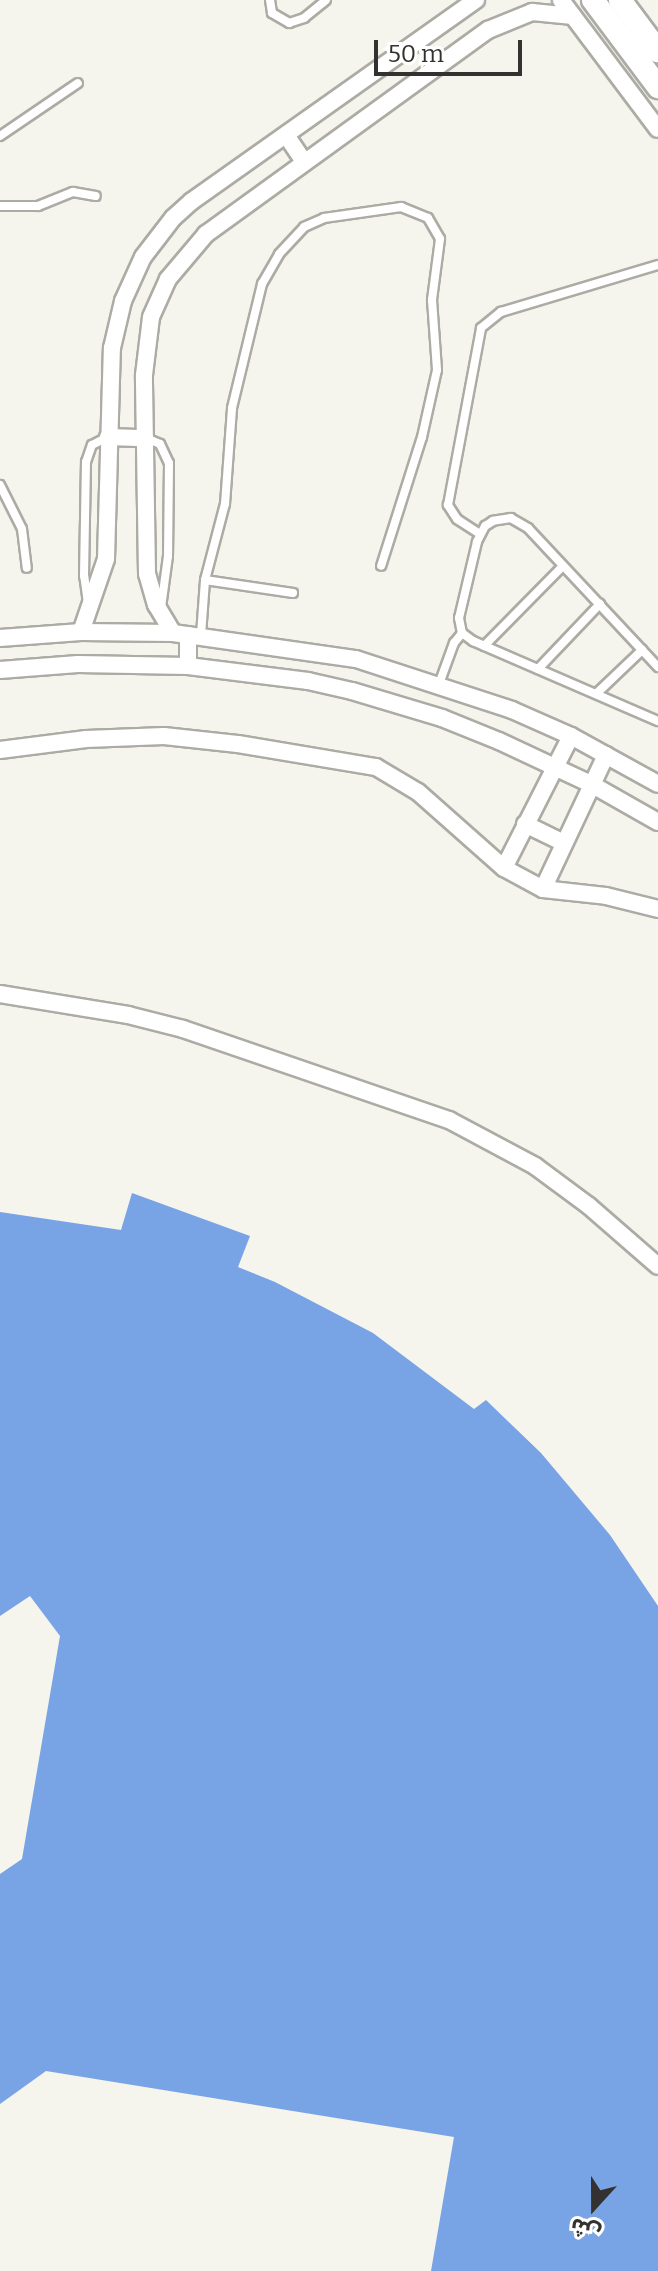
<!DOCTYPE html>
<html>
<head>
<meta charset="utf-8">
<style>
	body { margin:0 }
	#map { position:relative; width:658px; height:2271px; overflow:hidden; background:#f5f4ed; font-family:Bitter,"Noto Sans Arabic",serif }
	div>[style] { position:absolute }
	.water>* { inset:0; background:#78a4e5 }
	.roads { filter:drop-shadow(2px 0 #acaba4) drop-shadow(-2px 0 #acaba4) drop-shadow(0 2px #acaba4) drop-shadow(0 -2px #acaba4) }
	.lane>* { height:8px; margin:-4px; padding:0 4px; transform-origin:4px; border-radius:4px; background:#fff }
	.street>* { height:16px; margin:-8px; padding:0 8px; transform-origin:8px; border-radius:8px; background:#fff }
	.secondary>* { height:22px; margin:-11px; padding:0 11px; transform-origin:11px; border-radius:11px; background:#fff }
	span { translate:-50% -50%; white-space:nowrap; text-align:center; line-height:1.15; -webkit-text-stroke:6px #fff; paint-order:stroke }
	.north { position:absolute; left:554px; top:2167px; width:80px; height:80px; -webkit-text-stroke:6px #fff; paint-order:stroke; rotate:201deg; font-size:22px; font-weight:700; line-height:32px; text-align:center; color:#333230 }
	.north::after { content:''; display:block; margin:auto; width:28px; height:36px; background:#333230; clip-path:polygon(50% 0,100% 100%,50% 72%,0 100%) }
	.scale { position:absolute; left:374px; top:40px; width:148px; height:36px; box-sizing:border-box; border:4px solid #333230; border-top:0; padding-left:10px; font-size:24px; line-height:28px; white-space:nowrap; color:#333230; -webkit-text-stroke:6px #fff; paint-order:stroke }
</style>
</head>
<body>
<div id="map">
	<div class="water">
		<i style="clip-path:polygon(132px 1193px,250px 1236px,238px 1267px,275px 1282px,373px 1333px,474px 1409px,486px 1400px,541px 1453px,610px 1535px,658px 1606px,658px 2271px,431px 2271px,454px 2137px,46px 2071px,0 2104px,0 1874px,22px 1859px,60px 1636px,30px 1596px,0 1616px,0 1212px,121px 1230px)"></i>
	</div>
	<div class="roads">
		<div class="lane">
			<i style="left:270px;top:0;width:13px;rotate:81deg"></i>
			<i style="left:272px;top:13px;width:20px;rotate:30deg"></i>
			<i style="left:289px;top:23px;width:16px;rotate:-18deg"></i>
			<i style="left:304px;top:18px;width:28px;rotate:-39deg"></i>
			<i style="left:0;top:136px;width:94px;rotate:-34.2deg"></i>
			<i style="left:0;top:206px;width:38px"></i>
			<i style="left:38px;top:206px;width:38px;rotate:-22deg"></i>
			<i style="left:73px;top:192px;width:23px;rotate:10deg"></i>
			<i style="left:146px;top:438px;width:15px;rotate:23deg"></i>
			<i style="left:160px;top:444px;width:21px;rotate:65deg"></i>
			<i style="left:169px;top:463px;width:93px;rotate:90.6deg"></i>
			<i style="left:168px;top:556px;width:52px;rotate:97.7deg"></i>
			<i style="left:0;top:485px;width:49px;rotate:63.4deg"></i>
			<i style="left:22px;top:529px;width:39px;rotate:83deg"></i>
			<i style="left:480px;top:534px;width:27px;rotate:-147deg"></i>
			<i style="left:457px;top:519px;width:17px;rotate:-123deg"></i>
			<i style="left:448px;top:505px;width:180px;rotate:-79.4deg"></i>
			<i style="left:481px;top:328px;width:26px;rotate:-39deg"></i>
			<i style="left:501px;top:312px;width:164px;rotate:-16.7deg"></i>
			<i style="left:205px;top:580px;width:89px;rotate:8.4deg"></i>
			<i style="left:88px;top:603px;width:27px;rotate:-98deg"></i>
			<i style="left:84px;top:576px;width:114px;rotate:-89deg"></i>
			<i style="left:86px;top:462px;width:18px;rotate:-71deg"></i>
			<i style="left:92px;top:445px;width:18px;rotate:-27deg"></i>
			<i style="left:201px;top:635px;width:55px;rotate:-85.8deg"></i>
			<i style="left:205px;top:580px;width:79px;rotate:-75.3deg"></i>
			<i style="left:225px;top:504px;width:96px;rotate:-85.8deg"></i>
			<i style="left:232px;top:408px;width:128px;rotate:-76.4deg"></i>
			<i style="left:262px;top:284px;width:34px;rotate:-60deg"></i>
			<i style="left:279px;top:254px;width:37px;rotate:-47deg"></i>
			<i style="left:304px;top:227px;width:22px;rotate:-24deg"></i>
			<i style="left:324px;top:218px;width:78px;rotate:-8.1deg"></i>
			<i style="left:401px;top:207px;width:29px;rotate:22deg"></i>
			<i style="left:428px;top:218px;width:24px;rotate:60deg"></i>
			<i style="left:440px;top:239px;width:62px;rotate:97.5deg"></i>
			<i style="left:432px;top:300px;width:70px;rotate:85.9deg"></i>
			<i style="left:437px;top:370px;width:69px;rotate:102.6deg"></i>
			<i style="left:422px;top:437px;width:135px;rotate:107.6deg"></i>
			<i style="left:484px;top:646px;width:112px;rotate:-45.4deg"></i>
			<i style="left:658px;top:667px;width:190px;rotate:-133.1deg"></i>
			<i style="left:528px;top:528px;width:20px;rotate:-150deg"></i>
			<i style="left:511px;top:518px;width:18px;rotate:171deg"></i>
			<i style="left:493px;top:521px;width:9px;rotate:148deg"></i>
			<i style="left:485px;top:526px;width:18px;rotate:117deg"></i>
			<i style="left:477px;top:542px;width:78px;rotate:103.3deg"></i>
			<i style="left:459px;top:618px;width:15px;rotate:79deg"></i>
			<i style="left:462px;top:633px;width:14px;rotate:36deg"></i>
			<i style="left:473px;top:641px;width:202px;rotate:23.4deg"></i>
			<i style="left:538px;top:669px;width:90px;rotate:-46.4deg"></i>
			<i style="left:439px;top:684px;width:44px;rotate:-69.9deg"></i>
			<i style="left:454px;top:643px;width:13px;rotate:-51deg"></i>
			<i style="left:596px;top:694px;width:64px;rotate:-43.7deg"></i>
		</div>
		<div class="street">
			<i style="left:561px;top:0;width:161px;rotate:53.1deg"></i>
			<i style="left:286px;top:135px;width:32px;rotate:56deg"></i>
			<i style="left:108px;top:437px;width:37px;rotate:2deg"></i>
			<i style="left:81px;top:632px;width:77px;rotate:-71.1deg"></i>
			<i style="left:106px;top:559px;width:211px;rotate:-88.4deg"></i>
			<i style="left:112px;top:348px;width:48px;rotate:-76.8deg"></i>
			<i style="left:123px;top:301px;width:48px;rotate:-65.6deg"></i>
			<i style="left:143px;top:257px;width:49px;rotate:-52.4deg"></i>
			<i style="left:173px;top:218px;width:25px;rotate:-42deg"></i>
			<i style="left:192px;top:201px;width:348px;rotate:-35.3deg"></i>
			<i style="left:173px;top:633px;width:33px;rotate:-121deg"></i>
			<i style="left:156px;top:605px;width:32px;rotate:-106deg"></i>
			<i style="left:147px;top:574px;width:199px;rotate:-90.9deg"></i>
			<i style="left:144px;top:375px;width:58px;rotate:-83.1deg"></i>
			<i style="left:151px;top:317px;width:42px;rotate:-65.9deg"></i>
			<i style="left:168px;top:279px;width:59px;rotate:-49.8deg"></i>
			<i style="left:206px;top:234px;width:348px;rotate:-35.9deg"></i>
			<i style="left:488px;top:30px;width:48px;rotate:-22.2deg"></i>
			<i style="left:532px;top:12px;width:41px;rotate:5.6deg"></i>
			<i style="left:0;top:638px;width:81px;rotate:-4.2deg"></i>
			<i style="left:81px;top:632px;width:92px;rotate:0.6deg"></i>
			<i style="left:173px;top:633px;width:185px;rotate:8.1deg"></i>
			<i style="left:356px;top:659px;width:164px;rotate:18.1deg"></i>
			<i style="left:512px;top:710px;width:64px;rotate:23.8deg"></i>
			<i style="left:571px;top:736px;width:99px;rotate:28.9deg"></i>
			<i style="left:188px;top:666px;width:31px;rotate:-90deg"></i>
			<i style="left:0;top:670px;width:78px;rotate:-4.4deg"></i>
			<i style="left:78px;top:664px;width:110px;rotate:1deg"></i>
			<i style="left:188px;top:666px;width:121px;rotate:7.1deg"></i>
			<i style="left:308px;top:681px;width:45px;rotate:12.8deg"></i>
			<i style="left:352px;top:691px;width:94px;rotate:16.7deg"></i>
			<i style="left:442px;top:718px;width:61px;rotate:22deg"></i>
			<i style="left:499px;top:741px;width:102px;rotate:25.1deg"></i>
			<i style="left:591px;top:784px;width:77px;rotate:29.6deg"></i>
			<i style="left:571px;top:736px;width:148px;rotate:116.9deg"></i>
			<i style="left:504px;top:868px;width:44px;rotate:28.3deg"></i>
			<i style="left:543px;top:889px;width:63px;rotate:6.3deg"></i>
			<i style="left:606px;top:896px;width:54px;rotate:14deg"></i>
			<i style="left:0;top:750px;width:87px;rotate:-7.3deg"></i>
			<i style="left:86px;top:739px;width:78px;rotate:-2.2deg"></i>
			<i style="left:164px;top:736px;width:74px;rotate:6.2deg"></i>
			<i style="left:238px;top:744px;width:140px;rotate:9.5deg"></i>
			<i style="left:376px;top:767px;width:49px;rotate:30.8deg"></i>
			<i style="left:418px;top:792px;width:115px;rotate:41.5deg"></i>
			<i style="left:525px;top:824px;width:43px;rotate:26deg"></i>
			<i style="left:543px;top:889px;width:148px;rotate:-64.8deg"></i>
			<i style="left:0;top:994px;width:130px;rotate:9.3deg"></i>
			<i style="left:128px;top:1015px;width:57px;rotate:14.3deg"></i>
			<i style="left:183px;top:1029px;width:281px;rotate:18.9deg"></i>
			<i style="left:449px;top:1120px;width:98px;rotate:28.1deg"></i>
			<i style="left:535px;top:1166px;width:67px;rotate:36.5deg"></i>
			<i style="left:589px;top:1206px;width:91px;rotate:41deg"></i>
		</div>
		<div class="secondary">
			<i style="left:593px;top:0;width:109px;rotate:53.2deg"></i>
			<i style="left:620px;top:0;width:64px;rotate:53.3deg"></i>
		</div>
	</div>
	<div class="north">ش</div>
	<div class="scale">50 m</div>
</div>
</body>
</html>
